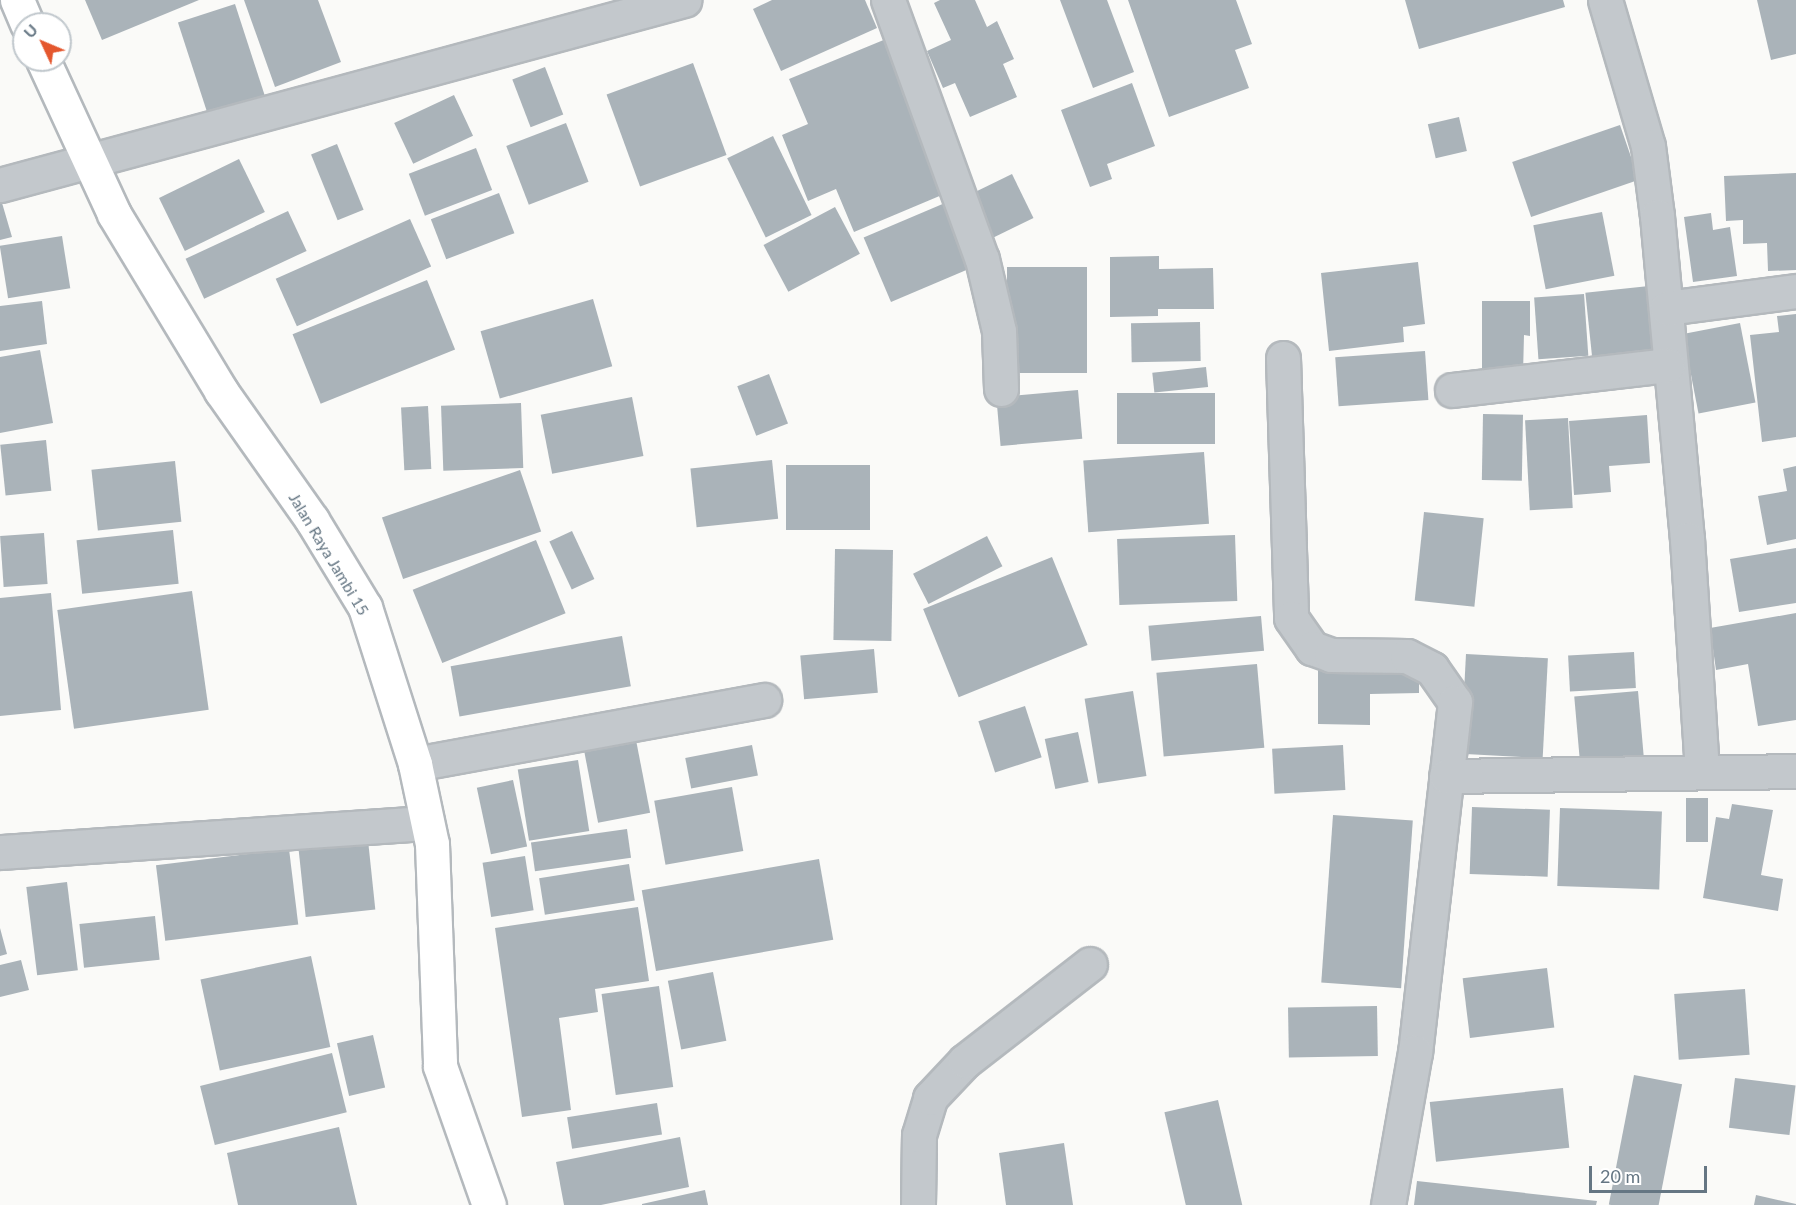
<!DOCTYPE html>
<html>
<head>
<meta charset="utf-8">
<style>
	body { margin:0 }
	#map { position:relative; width:1796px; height:1205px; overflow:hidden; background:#fafaf8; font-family:Lato,sans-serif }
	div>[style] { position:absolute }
	.building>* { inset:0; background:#aab3b9; transform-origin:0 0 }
	.roads { filter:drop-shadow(2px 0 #b4b9bd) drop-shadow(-2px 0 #b4b9bd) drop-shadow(0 2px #b4b9bd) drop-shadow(0 -2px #b4b9bd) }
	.minor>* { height:33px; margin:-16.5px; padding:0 16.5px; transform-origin:16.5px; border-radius:16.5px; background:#c3c8cc }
	.highway>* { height:33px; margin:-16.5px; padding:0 16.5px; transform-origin:16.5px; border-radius:16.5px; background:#fff }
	span { translate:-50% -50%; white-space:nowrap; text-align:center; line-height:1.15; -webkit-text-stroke:6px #fff; paint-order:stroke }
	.street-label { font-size:16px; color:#657683 }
	.north { position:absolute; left:12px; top:12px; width:60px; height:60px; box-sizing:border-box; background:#fff; border:2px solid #c1c8cd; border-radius:50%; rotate:314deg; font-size:16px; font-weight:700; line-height:24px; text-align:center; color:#657683 }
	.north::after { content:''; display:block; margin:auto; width:21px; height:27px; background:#e4572e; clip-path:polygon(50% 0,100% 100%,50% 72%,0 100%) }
	.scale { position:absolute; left:1589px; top:1166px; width:118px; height:27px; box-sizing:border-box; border:3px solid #657683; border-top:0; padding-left:8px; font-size:18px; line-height:21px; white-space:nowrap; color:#657683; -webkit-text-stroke:4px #fff; paint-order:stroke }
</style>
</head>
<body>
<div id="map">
	<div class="building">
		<i style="clip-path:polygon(85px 0,199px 0,102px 40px)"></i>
		<i style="clip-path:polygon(244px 0,318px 0,341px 62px,275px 87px)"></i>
		<i style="clip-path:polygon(772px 0,865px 0,877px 28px,781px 71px,753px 9px)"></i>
		<i style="clip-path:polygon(940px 0,975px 0,987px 27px,997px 21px,1014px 59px,1003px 64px,1017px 97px,970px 117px,955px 83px,943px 88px,927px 51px,951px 40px,934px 3px)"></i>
		<i style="clip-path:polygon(1060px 0,1107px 0,1134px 72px,1093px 88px)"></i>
		<i style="clip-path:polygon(1128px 0,1236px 0,1252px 44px,1235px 50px,1249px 88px,1169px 117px)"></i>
		<i style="clip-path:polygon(1405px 0,1563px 0,1565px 7px,1419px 49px)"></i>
		<i style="clip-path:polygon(1757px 0,1796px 0,1796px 54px,1771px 60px)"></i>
		<i style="left:235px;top:4px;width:101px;height:60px;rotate:72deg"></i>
		<i style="clip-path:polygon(886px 39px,949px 192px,854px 232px,836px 189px,808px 201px,782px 135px,808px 124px,789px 79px)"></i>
		<i style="left:693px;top:63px;width:98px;height:92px;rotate:70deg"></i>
		<i style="left:545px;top:67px;width:51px;height:35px;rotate:69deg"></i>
		<i style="clip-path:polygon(1132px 83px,1155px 146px,1107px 164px,1112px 179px,1090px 187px,1061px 110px)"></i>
		<i style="left:454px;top:95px;width:45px;height:66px;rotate:65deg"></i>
		<i style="left:1459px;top:117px;width:35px;height:32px;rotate:77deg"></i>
		<i style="left:566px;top:123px;width:63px;height:64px;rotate:69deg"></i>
		<i style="left:1620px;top:125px;width:58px;height:114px;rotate:71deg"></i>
		<i style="left:773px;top:136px;width:88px;height:51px;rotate:64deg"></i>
		<i style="left:337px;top:144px;width:71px;height:28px;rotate:68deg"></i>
		<i style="left:476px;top:148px;width:45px;height:72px;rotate:69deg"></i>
		<i style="left:239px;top:159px;width:59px;height:89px;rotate:64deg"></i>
		<i style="clip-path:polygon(1796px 173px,1796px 270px,1768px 271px,1767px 243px,1743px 244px,1743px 220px,1726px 221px,1724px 176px)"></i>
		<i style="left:1012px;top:174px;width:49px;height:53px;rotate:64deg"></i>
		<i style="left:499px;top:193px;width:43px;height:73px;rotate:69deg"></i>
		<i style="clip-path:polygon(0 196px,12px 237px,0 240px)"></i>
		<i style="left:952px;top:200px;width:70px;height:96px;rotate:67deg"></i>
		<i style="left:835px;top:207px;width:53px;height:81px;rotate:62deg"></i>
		<i style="left:288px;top:211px;width:44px;height:113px;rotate:65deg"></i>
		<i style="left:1602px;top:212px;width:65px;height:70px;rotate:79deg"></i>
		<i style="clip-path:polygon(1711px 213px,1713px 230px,1730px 227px,1737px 276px,1693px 282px,1684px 217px)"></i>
		<i style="left:410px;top:219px;width:52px;height:147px;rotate:66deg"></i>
		<i style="left:62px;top:236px;width:53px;height:63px;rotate:81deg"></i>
		<i style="clip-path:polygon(1159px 256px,1159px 269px,1213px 268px,1214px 309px,1158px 309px,1158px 316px,1110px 317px,1110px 257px)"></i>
		<i style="clip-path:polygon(1418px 262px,1425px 324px,1403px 327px,1404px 342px,1329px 351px,1321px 273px)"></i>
		<i style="left:1087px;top:267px;width:106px;height:80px;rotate:90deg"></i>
		<i style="left:427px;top:280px;width:75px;height:145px;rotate:68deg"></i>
		<i style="left:1649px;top:286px;width:71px;height:64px;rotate:84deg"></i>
		<i style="left:1584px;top:294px;width:62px;height:50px;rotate:86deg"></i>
		<i style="left:593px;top:299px;width:70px;height:117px;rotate:74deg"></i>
		<i style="clip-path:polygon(42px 301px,47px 344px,0 351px,0 306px)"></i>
		<i style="clip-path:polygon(1482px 301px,1530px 301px,1530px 336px,1524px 335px,1523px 374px,1482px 374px)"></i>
		<i style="clip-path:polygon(1796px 314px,1796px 437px,1762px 442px,1750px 335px,1779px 332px,1777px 316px)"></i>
		<i style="left:1200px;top:322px;width:39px;height:69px;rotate:89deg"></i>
		<i style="left:1740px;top:323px;width:81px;height:58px;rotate:79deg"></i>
		<i style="clip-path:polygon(40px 350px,53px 423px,0 433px,0 357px)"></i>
		<i style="left:1425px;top:351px;width:49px;height:90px;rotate:86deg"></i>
		<i style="left:1206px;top:367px;width:20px;height:54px;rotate:84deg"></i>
		<i style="left:769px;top:374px;width:53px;height:34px;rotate:69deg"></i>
		<i style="left:1078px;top:390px;width:49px;height:82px;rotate:85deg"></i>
		<i style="left:1215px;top:393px;width:51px;height:98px;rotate:90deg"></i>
		<i style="left:632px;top:397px;width:60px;height:93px;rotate:79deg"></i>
		<i style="left:521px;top:403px;width:65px;height:80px;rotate:88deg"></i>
		<i style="left:428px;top:406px;width:63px;height:27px;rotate:87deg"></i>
		<i style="left:1483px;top:414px;width:40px;height:66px;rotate:1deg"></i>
		<i style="clip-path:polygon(1647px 415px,1650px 463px,1609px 466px,1611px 492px,1574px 495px,1569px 421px)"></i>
		<i style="left:1568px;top:418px;width:90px;height:43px;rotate:87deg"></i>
		<i style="left:46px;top:440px;width:51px;height:46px;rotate:84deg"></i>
		<i style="left:1204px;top:452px;width:72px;height:121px;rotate:86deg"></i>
		<i style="left:772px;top:460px;width:59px;height:82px;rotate:84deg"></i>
		<i style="left:175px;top:461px;width:61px;height:84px;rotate:84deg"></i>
		<i style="left:786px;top:465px;width:84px;height:65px"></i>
		<i style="clip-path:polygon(1796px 466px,1796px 539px,1767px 545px,1758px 496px,1787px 491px,1783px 469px)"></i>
		<i style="left:520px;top:470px;width:65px;height:146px;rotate:71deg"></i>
		<i style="left:1424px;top:512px;width:60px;height:89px;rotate:6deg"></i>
		<i style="left:173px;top:530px;width:54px;height:97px;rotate:84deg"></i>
		<i style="left:572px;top:531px;width:53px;height:25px;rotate:65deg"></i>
		<i style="left:44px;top:533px;width:51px;height:44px;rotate:86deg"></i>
		<i style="left:1235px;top:535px;width:66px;height:118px;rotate:88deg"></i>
		<i style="left:987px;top:536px;width:34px;height:83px;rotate:63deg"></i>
		<i style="left:536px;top:540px;width:79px;height:133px;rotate:68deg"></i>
		<i style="clip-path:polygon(1796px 548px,1796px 603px,1739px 612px,1730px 559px)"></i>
		<i style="left:835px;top:549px;width:58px;height:91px;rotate:1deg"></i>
		<i style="left:1052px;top:557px;width:95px;height:139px;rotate:68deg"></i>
		<i style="left:192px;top:591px;width:120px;height:136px;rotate:82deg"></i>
		<i style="clip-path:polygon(51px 593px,61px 710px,0 716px,0 598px)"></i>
		<i style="clip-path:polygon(1796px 613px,1796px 720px,1758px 726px,1748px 664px,1716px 670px,1710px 628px)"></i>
		<i style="left:1261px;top:616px;width:35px;height:113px;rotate:85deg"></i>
		<i style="left:622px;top:636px;width:51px;height:174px;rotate:80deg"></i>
		<i style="left:874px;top:649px;width:44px;height:74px;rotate:85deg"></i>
		<i style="left:1634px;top:652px;width:36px;height:66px;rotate:87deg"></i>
		<i style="left:1466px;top:654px;width:82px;height:100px;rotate:3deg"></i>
		<i style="left:1257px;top:664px;width:84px;height:101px;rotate:85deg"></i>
		<i style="clip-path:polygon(1318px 665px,1419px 666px,1419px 693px,1370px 694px,1370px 725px,1318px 724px)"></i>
		<i style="left:1133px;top:691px;width:86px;height:49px;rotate:81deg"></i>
		<i style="left:1638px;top:691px;width:68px;height:64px;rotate:85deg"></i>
		<i style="left:1025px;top:706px;width:54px;height:49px;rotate:72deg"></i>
		<i style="left:1078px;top:732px;width:51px;height:34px;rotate:78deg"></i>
		<i style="left:636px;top:740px;width:74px;height:53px;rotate:79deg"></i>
		<i style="left:752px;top:745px;width:31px;height:68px;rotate:79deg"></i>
		<i style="left:1343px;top:745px;width:45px;height:71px;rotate:87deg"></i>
		<i style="left:578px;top:760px;width:72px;height:61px;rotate:81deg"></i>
		<i style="left:513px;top:780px;width:68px;height:37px;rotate:78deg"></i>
		<i style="left:732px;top:787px;width:65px;height:79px;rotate:80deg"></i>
		<i style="left:1686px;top:798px;width:22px;height:44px"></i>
		<i style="clip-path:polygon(1732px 804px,1773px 810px,1761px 875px,1783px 879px,1778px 911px,1703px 898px,1716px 817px,1729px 819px)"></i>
		<i style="left:1472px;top:807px;width:78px;height:67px;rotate:2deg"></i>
		<i style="left:1560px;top:808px;width:102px;height:78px;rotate:2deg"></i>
		<i style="left:1333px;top:815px;width:80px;height:168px;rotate:4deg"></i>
		<i style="left:627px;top:829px;width:29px;height:97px;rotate:82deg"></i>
		<i style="left:368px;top:840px;width:70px;height:70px;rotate:84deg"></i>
		<i style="left:289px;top:849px;width:76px;height:134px;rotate:83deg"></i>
		<i style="left:525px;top:856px;width:55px;height:43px;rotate:81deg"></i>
		<i style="left:819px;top:859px;width:82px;height:180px;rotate:80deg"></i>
		<i style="left:629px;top:864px;width:37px;height:91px;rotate:81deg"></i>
		<i style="left:67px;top:882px;width:89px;height:41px;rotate:83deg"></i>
		<i style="clip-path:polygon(638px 907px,649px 981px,595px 989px,598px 1012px,559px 1018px,571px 1110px,522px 1117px,495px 928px)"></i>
		<i style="left:155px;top:916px;width:44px;height:76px;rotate:84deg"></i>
		<i style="clip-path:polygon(0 928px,7px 954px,0 956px)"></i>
		<i style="left:311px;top:956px;width:93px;height:113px;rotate:78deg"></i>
		<i style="clip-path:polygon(21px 960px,29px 990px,0 997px,0 965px)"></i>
		<i style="left:1547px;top:968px;width:60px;height:85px;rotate:83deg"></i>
		<i style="left:713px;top:972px;width:70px;height:46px;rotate:79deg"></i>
		<i style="left:659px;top:986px;width:102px;height:58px;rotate:82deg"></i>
		<i style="left:1745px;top:989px;width:66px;height:71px;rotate:86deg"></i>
		<i style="left:1377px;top:1006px;width:50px;height:89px;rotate:89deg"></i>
		<i style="left:373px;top:1035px;width:54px;height:37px;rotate:77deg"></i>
		<i style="left:332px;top:1053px;width:61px;height:136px;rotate:76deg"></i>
		<i style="left:1634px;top:1075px;width:49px;height:132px;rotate:11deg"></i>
		<i style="left:1735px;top:1078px;width:61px;height:50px;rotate:7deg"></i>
		<i style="left:1563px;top:1088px;width:60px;height:134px;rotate:84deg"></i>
		<i style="left:1218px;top:1100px;width:108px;height:55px;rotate:77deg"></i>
		<i style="left:657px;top:1103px;width:32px;height:91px;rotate:81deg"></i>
		<i style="clip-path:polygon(339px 1127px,357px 1205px,238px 1205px,227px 1153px)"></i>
		<i style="clip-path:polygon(680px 1137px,689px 1187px,601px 1205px,564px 1205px,556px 1162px)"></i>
		<i style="clip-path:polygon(1064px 1143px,1073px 1205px,1006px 1205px,999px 1153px)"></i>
		<i style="clip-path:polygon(1417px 1181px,1597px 1201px,1596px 1205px,1414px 1205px)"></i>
		<i style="clip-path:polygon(705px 1190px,708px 1205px,642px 1205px,642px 1204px)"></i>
		<i style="clip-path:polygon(1756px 1195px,1796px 1204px,1796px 1205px,1754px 1205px)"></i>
	</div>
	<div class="roads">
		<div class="minor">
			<i style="left:888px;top:0;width:276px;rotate:70.1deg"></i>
			<i style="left:982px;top:259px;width:74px;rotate:76.7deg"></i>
			<i style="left:999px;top:331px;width:58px;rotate:88deg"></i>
			<i style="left:1605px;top:0;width:152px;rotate:73.6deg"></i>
			<i style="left:1648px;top:146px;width:71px;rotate:82.7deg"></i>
			<i style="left:1657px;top:216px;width:324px;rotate:84.7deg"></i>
			<i style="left:1687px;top:539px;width:233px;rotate:86.3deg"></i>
			<i style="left:0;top:185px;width:709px;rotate:-15.13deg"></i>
			<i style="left:1667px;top:308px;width:130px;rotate:-7.5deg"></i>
			<i style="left:1283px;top:358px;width:260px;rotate:88.2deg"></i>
			<i style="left:1291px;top:618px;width:37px;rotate:55deg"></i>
			<i style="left:1312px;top:648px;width:20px;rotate:20deg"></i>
			<i style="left:1331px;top:655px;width:76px;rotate:0.8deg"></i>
			<i style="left:1407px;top:656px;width:28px;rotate:27deg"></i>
			<i style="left:1432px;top:669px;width:40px;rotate:55.1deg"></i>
			<i style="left:1455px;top:702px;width:352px;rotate:96.5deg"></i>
			<i style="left:1415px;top:1052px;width:155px;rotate:100deg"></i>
			<i style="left:1452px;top:390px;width:217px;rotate:-6.6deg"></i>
			<i style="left:415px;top:764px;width:355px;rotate:-10.4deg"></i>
			<i style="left:1446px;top:776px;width:350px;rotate:-0.8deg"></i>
			<i style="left:0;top:852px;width:428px;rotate:-3.9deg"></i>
			<i style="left:918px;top:1205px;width:70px;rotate:-89.2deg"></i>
			<i style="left:919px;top:1135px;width:39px;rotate:-73deg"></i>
			<i style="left:930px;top:1098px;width:51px;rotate:-46.6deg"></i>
			<i style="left:965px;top:1061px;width:158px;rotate:-37.8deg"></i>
		</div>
		<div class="highway">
			<i style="left:17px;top:0;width:26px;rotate:67deg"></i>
			<i style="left:43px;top:60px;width:170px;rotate:65.2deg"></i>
			<i style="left:114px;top:214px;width:207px;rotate:58.8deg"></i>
			<i style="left:221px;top:391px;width:158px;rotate:54.8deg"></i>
			<i style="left:312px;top:520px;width:102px;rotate:58.7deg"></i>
			<i style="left:365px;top:607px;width:165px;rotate:72.3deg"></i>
			<i style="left:415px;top:764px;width:82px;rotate:78deg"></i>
			<i style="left:432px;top:844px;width:222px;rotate:87.9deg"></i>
			<i style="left:440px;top:1066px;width:147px;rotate:70.6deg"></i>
		</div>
	</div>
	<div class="street-label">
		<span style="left:329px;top:554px;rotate:59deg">Jalan Raya Jambi 15</span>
	</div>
	<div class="north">U</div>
	<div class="scale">20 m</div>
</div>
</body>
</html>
